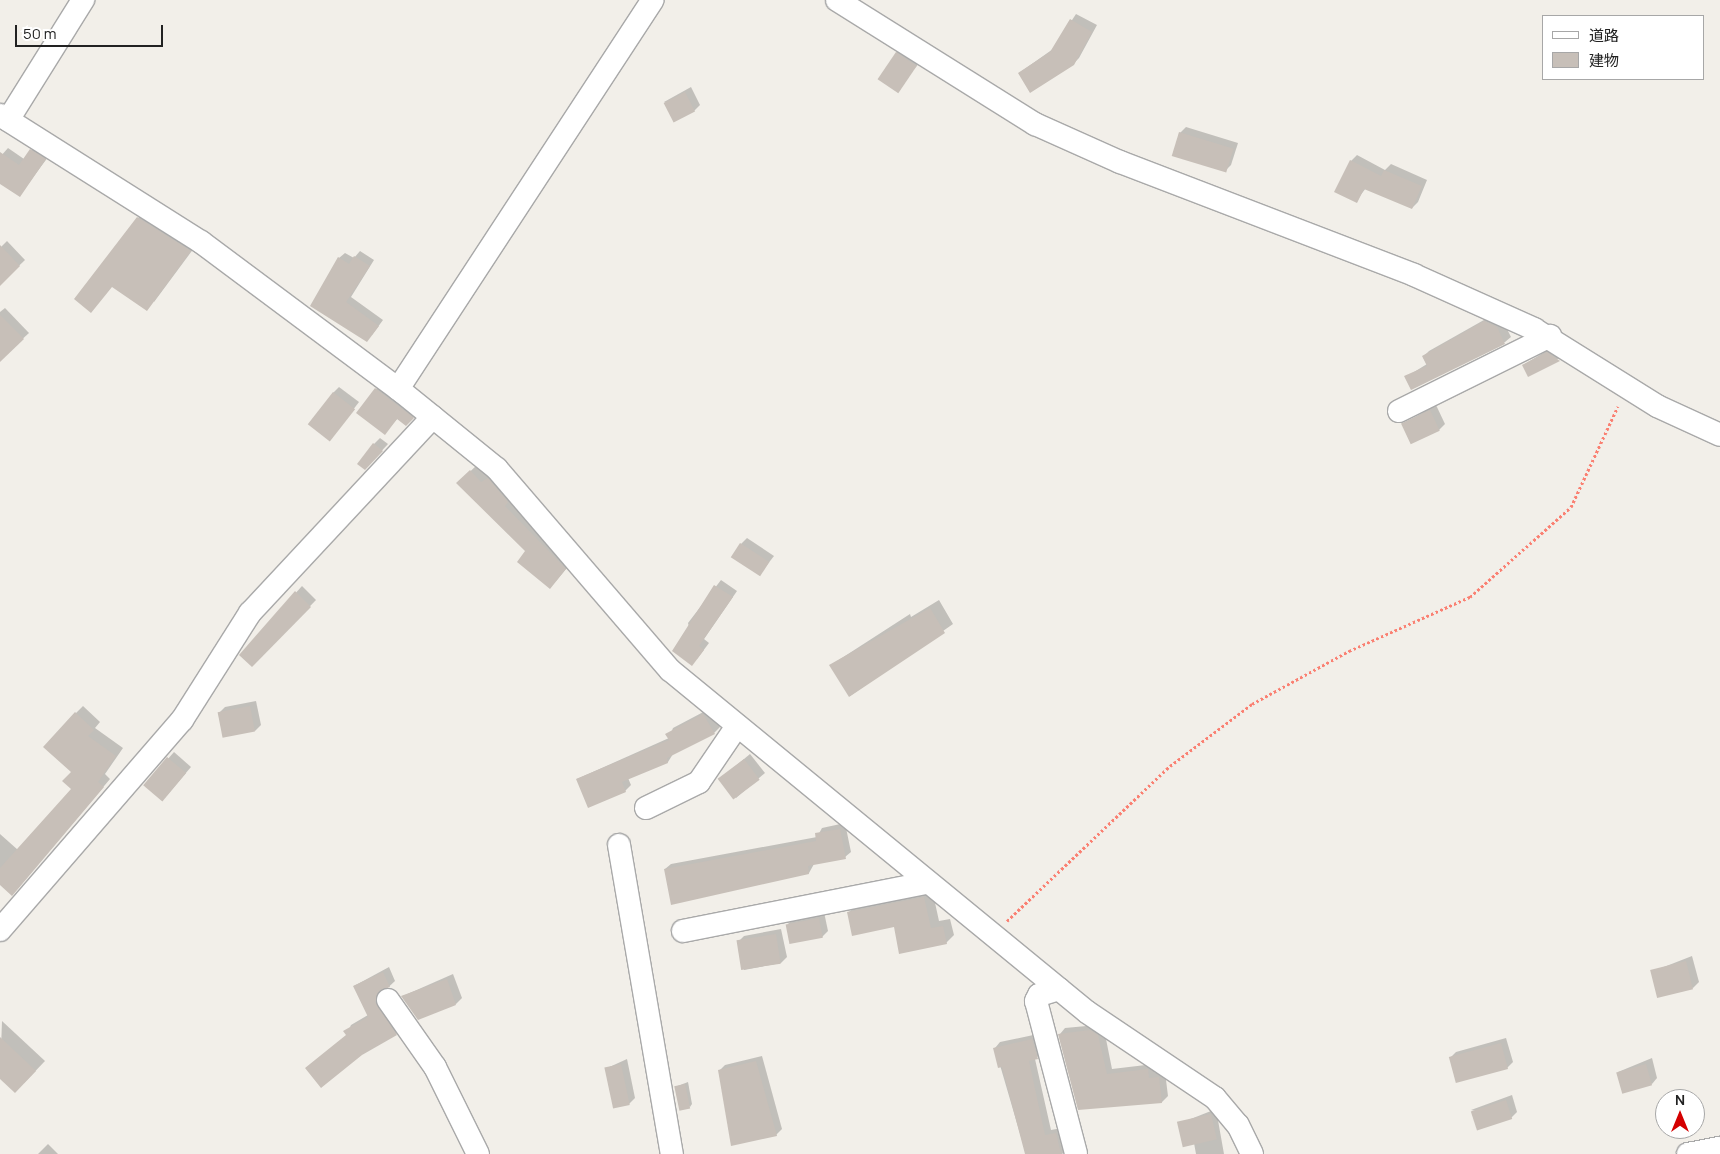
<!DOCTYPE html>
<html>
<head>
<meta charset="utf-8">
<style>
	body { margin:0 }
	#map { position:relative; width:1720px; height:1154px; overflow:hidden; background:#f2efe9; font-family:Manrope,"Noto Sans JP",sans-serif }
	div>[style] { position:absolute }
	.shadow>* { inset:0; background:#0003 }
	.building>* { inset:0; background:#c7bfb8; transform-origin:0 0 }
	.path>* { height:3px; margin-top:-1.5px; transform-origin:0; background:repeating-linear-gradient(90deg,#fa8072 0 2.5px,transparent 0 5px) }
	.roads { filter:drop-shadow(1px 0 #a9a9a9) drop-shadow(-1px 0 #a9a9a9) drop-shadow(0 1px #a9a9a9) drop-shadow(0 -1px #a9a9a9) }
	.minor>* { height:22px; margin:-11px; padding:0 11px; transform-origin:11px; border-radius:11px; background:#fff }
	span { translate:-50% -50%; white-space:nowrap; text-align:center; line-height:1.15; -webkit-text-stroke:4px #fff; paint-order:stroke }
	.legend { position:absolute; left:1542px; top:15px; width:162px; height:65px; box-sizing:border-box; background:#fff; border:1px solid #a7a7a7; margin:0; padding:6px 9px; list-style:none; font-size:15px; color:#222 }
	.legend li { display:flex; align-items:center; gap:10px; height:25px }
	.legend b { width:25px; border:1px solid #a7a7a7 }
	.north { position:absolute; left:1655px; top:1089px; width:50px; height:50px; box-sizing:border-box; background:#fff; border:1px solid #a7a7a7; border-radius:50%; rotate:0deg; font-size:14px; font-weight:700; line-height:20px; text-align:center; color:#222 }
	.north::after { content:''; display:block; margin:auto; width:18px; height:22px; background:#d40000; clip-path:polygon(50% 0,100% 100%,50% 72%,0 100%) }
	.scale { position:absolute; left:15px; top:25px; width:148px; height:22px; box-sizing:border-box; border:2px solid #222; border-top:0; padding-left:6px; font-size:15px; line-height:18px; white-space:nowrap; color:#222; -webkit-text-stroke:4px #fff; paint-order:stroke }
</style>
</head>
<body>
<div id="map">
	<div class="shadow">
		<i style="clip-path:polygon(1076px 14px,1097px 25px,1079px 58px,1073px 64px,1019px 73px,1053px 49px)"></i>
		<i style="clip-path:polygon(902px 47px,922px 60px,899px 86px,896px 53px)"></i>
		<i style="clip-path:polygon(691px 87px,700px 105px,694px 111px,664px 102px)"></i>
		<i style="clip-path:polygon(1186px 127px,1238px 143px,1231px 165px,1225px 171px,1180px 133px)"></i>
		<i style="clip-path:polygon(37px 144px,51px 153px,20px 195px,0 182px,0 157px,8px 148px,24px 159px)"></i>
		<i style="clip-path:polygon(1357px 155px,1385px 170px,1391px 164px,1427px 180px,1418px 202px,1412px 208px,1366px 188px,1356px 201px,1351px 161px)"></i>
		<i style="clip-path:polygon(145px 211px,197px 244px,154px 302px,138px 218px)"></i>
		<i style="clip-path:polygon(7px 241px,25px 260px,0 284px,0 248px)"></i>
		<i style="clip-path:polygon(360px 251px,374px 260px,351px 297px,383px 320px,372px 335px,311px 306px,339px 258px,345px 253px,354px 258px)"></i>
		<i style="clip-path:polygon(5px 308px,29px 333px,6px 354px,0 347px,0 312px)"></i>
		<i style="clip-path:polygon(1491px 316px,1503px 321px,1511px 337px,1505px 342px,1412px 389px,1406px 377px,1427px 364px,1423px 357px,1429px 351px)"></i>
		<i style="clip-path:polygon(1553px 347px,1565px 355px,1528px 375px,1523px 365px)"></i>
		<i style="clip-path:polygon(382px 383px,419px 412px,406px 425px,398px 418px,385px 433px,376px 389px)"></i>
		<i style="clip-path:polygon(339px 387px,359px 402px,330px 440px,333px 393px)"></i>
		<i style="clip-path:polygon(1436px 405px,1445px 424px,1439px 430px,1403px 424px)"></i>
		<i style="clip-path:polygon(380px 438px,388px 444px,365px 469px,374px 444px)"></i>
		<i style="clip-path:polygon(477px 465px,488px 477px,493px 472px,571px 563px,556px 581px,458px 483px)"></i>
		<i style="clip-path:polygon(747px 538px,774px 556px,760px 574px,741px 544px)"></i>
		<i style="clip-path:polygon(721px 580px,737px 591px,704px 639px,709px 643px,697px 659px,688px 623px)"></i>
		<i style="clip-path:polygon(302px 586px,316px 600px,252px 666px,240px 655px)"></i>
		<i style="clip-path:polygon(939px 600px,953px 624px,850px 696px,831px 665px,910px 614px,911px 617px)"></i>
		<i style="clip-path:polygon(256px 701px,261px 725px,255px 731px,219px 713px,225px 707px)"></i>
		<i style="clip-path:polygon(83px 706px,100px 722px,95px 728px,123px 748px,105px 774px,110px 779px,19px 887px,0 884px,0 834px,18px 850px,73px 789px,76px 713px)"></i>
		<i style="clip-path:polygon(709px 709px,720px 727px,714px 733px,673px 754px,668px 762px,628px 778px,631px 785px,625px 791px,577px 779px,669px 738px,673px 728px)"></i>
		<i style="clip-path:polygon(174px 752px,191px 767px,168px 794px,145px 785px)"></i>
		<i style="clip-path:polygon(750px 754px,765px 773px,736px 798px,726px 774px)"></i>
		<i style="clip-path:polygon(845px 823px,851px 852px,845px 857px,814px 864px,809px 873px,665px 869px,671px 864px,817px 837px,822px 828px)"></i>
		<i style="clip-path:polygon(932px 889px,939px 921px,950px 919px,954px 935px,946px 943px,849px 912px,857px 904px)"></i>
		<i style="clip-path:polygon(824px 912px,828px 931px,822px 937px,788px 924px,794px 918px)"></i>
		<i style="clip-path:polygon(781px 929px,787px 957px,781px 963px,744px 970px,738px 942px,744px 936px)"></i>
		<i style="clip-path:polygon(1692px 956px,1699px 982px,1693px 988px,1651px 972px)"></i>
		<i style="clip-path:polygon(389px 967px,395px 981px,380px 995px,402px 1028px,396px 1034px,347px 1034px,351px 1025px,368px 1015px,354px 986px)"></i>
		<i style="clip-path:polygon(453px 974px,462px 998px,456px 1004px,403px 996px)"></i>
		<i style="clip-path:polygon(2px 1021px,45px 1061px,24px 1083px,0 1077px)"></i>
		<i style="clip-path:polygon(1097px 1025px,1104px 1029px,1112px 1069px,1154px 1064px,1155px 1073px,1165px 1072px,1168px 1096px,1162px 1102px,1079px 1109px,1060px 1034px,1065px 1028px)"></i>
		<i style="clip-path:polygon(1038px 1034px,1043px 1052px,1035px 1059px,1051px 1130px,1062px 1128px,1067px 1150px,1062px 1154px,1026px 1154px,995px 1048px,1000px 1042px)"></i>
		<i style="clip-path:polygon(1506px 1038px,1513px 1062px,1507px 1068px,1450px 1058px,1456px 1052px)"></i>
		<i style="clip-path:polygon(762px 1056px,782px 1129px,776px 1135px,719px 1071px,725px 1065px)"></i>
		<i style="clip-path:polygon(1652px 1058px,1657px 1078px,1652px 1084px,1618px 1072px)"></i>
		<i style="clip-path:polygon(627px 1059px,635px 1098px,629px 1104px,605px 1069px)"></i>
		<i style="clip-path:polygon(688px 1082px,692px 1104px,690px 1107px,675px 1087px)"></i>
		<i style="clip-path:polygon(1512px 1095px,1517px 1112px,1511px 1118px,1471px 1110px)"></i>
		<i style="clip-path:polygon(1216px 1109px,1224px 1154px,1196px 1154px,1194px 1143px,1178px 1124px)"></i>
		<i style="clip-path:polygon(48px 1144px,58px 1154px,38px 1154px)"></i>
	</div>
	<div class="building">
		<i style="clip-path:polygon(1070px 19px,1092px 32px,1074px 65px,1030px 93px,1018px 73px,1050px 52px)"></i>
		<i style="left:896px;top:52px;width:25px;height:33px;rotate:34deg"></i>
		<i style="left:685px;top:92px;width:22px;height:24px;rotate:63deg"></i>
		<i style="left:1179px;top:132px;width:57px;height:25px;rotate:17deg"></i>
		<i style="clip-path:polygon(30px 149px,46px 159px,20px 197px,0 184px,0 152px,19px 165px)"></i>
		<i style="clip-path:polygon(1350px 160px,1381px 176px,1384px 170px,1422px 186px,1412px 209px,1364px 189px,1357px 203px,1334px 192px)"></i>
		<i style="clip-path:polygon(137px 217px,191px 251px,147px 311px,112px 287px,91px 313px,74px 299px)"></i>
		<i style="clip-path:polygon(0 245px,20px 266px,0 286px)"></i>
		<i style="clip-path:polygon(354px 256px,370px 266px,346px 302px,379px 326px,367px 342px,310px 306px,338px 257px,349px 264px)"></i>
		<i style="clip-path:polygon(0 315px,24px 339px,0 362px)"></i>
		<i style="clip-path:polygon(1484px 321px,1497px 327px,1505px 344px,1411px 390px,1404px 376px,1427px 366px,1422px 356px)"></i>
		<i style="clip-path:polygon(1547px 352px,1560px 361px,1528px 377px,1522px 365px)"></i>
		<i style="clip-path:polygon(375px 388px,414px 418px,406px 426px,397px 419px,385px 435px,356px 413px)"></i>
		<i style="left:333px;top:392px;width:28px;height:41px;rotate:38deg"></i>
		<i style="left:1430px;top:410px;width:23px;height:32px;rotate:65deg"></i>
		<i style="clip-path:polygon(373px 443px,383px 451px,365px 470px,357px 464px)"></i>
		<i style="clip-path:polygon(470px 470px,481px 482px,488px 478px,508px 502px,505px 506px,566px 569px,550px 589px,517px 562px,525px 551px,456px 483px)"></i>
		<i style="left:740px;top:543px;width:35px;height:17px;rotate:33deg"></i>
		<i style="clip-path:polygon(714px 585px,733px 597px,699px 646px,704px 650px,692px 666px,672px 651px)"></i>
		<i style="clip-path:polygon(295px 591px,311px 607px,252px 667px,239px 655px)"></i>
		<i style="clip-path:polygon(930px 608px,945px 633px,849px 697px,829px 665px)"></i>
		<i style="left:250px;top:706px;width:26px;height:33px;rotate:79deg"></i>
		<i style="clip-path:polygon(75px 712px,94px 730px,88px 736px,116px 756px,98px 782px,104px 787px,12px 896px,0 885px,0 868px,71px 789px,62px 781px,71px 772px,43px 747px)"></i>
		<i style="clip-path:polygon(703px 714px,715px 734px,667px 758px,668px 763px,622px 782px,626px 792px,588px 808px,576px 779px,669px 740px,665px 734px)"></i>
		<i style="left:167px;top:757px;width:25px;height:37px;rotate:40deg"></i>
		<i style="left:744px;top:759px;width:26px;height:33px;rotate:53deg"></i>
		<i style="clip-path:polygon(840px 829px,846px 859px,808px 866px,809px 874px,671px 905px,664px 869px,816px 841px,815px 833px)"></i>
		<i style="clip-path:polygon(924px 897px,931px 928px,943px 926px,947px 944px,899px 954px,894px 927px,852px 936px,847px 912px)"></i>
		<i style="left:819px;top:918px;width:20px;height:34px;rotate:79deg"></i>
		<i style="left:776px;top:934px;width:30px;height:40px;rotate:81deg"></i>
		<i style="left:1686px;top:961px;width:29px;height:37px;rotate:76deg"></i>
		<i style="clip-path:polygon(383px 972px,390px 987px,380px 990px,375px 1002px,397px 1035px,362px 1055px,321px 1088px,305px 1068px,346px 1035px,343px 1031px,368px 1017px,353px 986px)"></i>
		<i style="clip-path:polygon(447px 979px,456px 1005px,418px 1020px,401px 996px)"></i>
		<i style="clip-path:polygon(1090px 1030px,1098px 1035px,1107px 1074px,1148px 1069px,1149px 1078px,1159px 1077px,1162px 1103px,1078px 1110px,1058px 1034px)"></i>
		<i style="clip-path:polygon(0 1037px,36px 1071px,15px 1093px,0 1079px)"></i>
		<i style="clip-path:polygon(1032px 1039px,1038px 1059px,1029px 1061px,1045px 1135px,1056px 1133px,1061px 1154px,1025px 1154px,1002px 1067px,998px 1068px,993px 1048px)"></i>
		<i style="left:1501px;top:1043px;width:27px;height:54px;rotate:75deg"></i>
		<i style="clip-path:polygon(756px 1061px,777px 1136px,731px 1146px,718px 1070px)"></i>
		<i style="left:621px;top:1064px;width:42px;height:17px;rotate:78deg"></i>
		<i style="left:1646px;top:1064px;width:22px;height:31px;rotate:74deg"></i>
		<i style="left:685px;top:1084px;width:25px;height:11px;rotate:78deg"></i>
		<i style="left:1506px;top:1100px;width:20px;height:37px;rotate:72deg"></i>
		<i style="left:1211px;top:1114px;width:26px;height:35px;rotate:77deg"></i>
	</div>
	<div class="path">
		<i style="left:1007px;top:921px;width:225px;rotate:-43.6deg"></i>
		<i style="left:1170px;top:766px;width:103px;rotate:-37.1deg"></i>
		<i style="left:1252px;top:704px;width:111px;rotate:-28.7deg"></i>
		<i style="left:1349px;top:651px;width:133px;rotate:-24.1deg"></i>
		<i style="left:1470px;top:597px;width:135px;rotate:-41.7deg"></i>
		<i style="left:1571px;top:507px;width:111px;rotate:-65deg"></i>
	</div>
	<div class="roads">
		<div class="minor">
			<i style="left:837px;top:0;width:234px;rotate:32.1deg"></i>
			<i style="left:1035px;top:124px;width:93px;rotate:24.1deg"></i>
			<i style="left:1120px;top:162px;width:315px;rotate:21deg"></i>
			<i style="left:1414px;top:275px;width:132px;rotate:24.2deg"></i>
			<i style="left:1534px;top:329px;width:145px;rotate:32deg"></i>
			<i style="left:1657px;top:406px;width:69px;rotate:24.7deg"></i>
			<i style="left:0;top:115px;width:238px;rotate:32.3deg"></i>
			<i style="left:201px;top:242px;width:251px;rotate:36.7deg"></i>
			<i style="left:402px;top:392px;width:122px;rotate:39deg"></i>
			<i style="left:497px;top:469px;width:265px;rotate:49.3deg"></i>
			<i style="left:670px;top:670px;width:539px;rotate:39.36deg"></i>
			<i style="left:1087px;top:1012px;width:154px;rotate:33.9deg"></i>
			<i style="left:1215px;top:1098px;width:35px;rotate:50deg"></i>
			<i style="left:1238px;top:1125px;width:32px;rotate:64deg"></i>
			<i style="left:8px;top:120px;width:142px;rotate:-58deg"></i>
			<i style="left:398px;top:389px;width:465px;rotate:-56.8deg"></i>
			<i style="left:1399px;top:411px;width:169px;rotate:-26.4deg"></i>
			<i style="left:646px;top:808px;width:59px;rotate:-26.1deg"></i>
			<i style="left:699px;top:782px;width:68px;rotate:-55.8deg"></i>
			<i style="left:619px;top:845px;width:314px;rotate:80.3deg"></i>
			<i style="left:0;top:930px;width:278px;rotate:-49.1deg"></i>
			<i style="left:182px;top:720px;width:127px;rotate:-57.6deg"></i>
			<i style="left:250px;top:613px;width:268px;rotate:-47deg"></i>
			<i style="left:683px;top:931px;width:248px;rotate:-11.2deg"></i>
			<i style="left:1059px;top:989px;width:21px;rotate:163deg"></i>
			<i style="left:1039px;top:995px;width:7px;rotate:117deg"></i>
			<i style="left:1036px;top:1001px;width:158px;rotate:75.3deg"></i>
			<i style="left:388px;top:1000px;width:82px;rotate:55deg"></i>
			<i style="left:435px;top:1067px;width:97px;rotate:63.7deg"></i>
			<i style="left:1688px;top:1154px;width:33px;rotate:-11deg"></i>
		</div>
	</div>
	<ul class="legend">
	<li><b style="height:6px;background:#fff"></b>道路</li>
	<li><b style="height:14px;background:#c7bfb8"></b>建物</li>
	</ul>
	<div class="north">N</div>
	<div class="scale">50 m</div>
</div>
</body>
</html>
